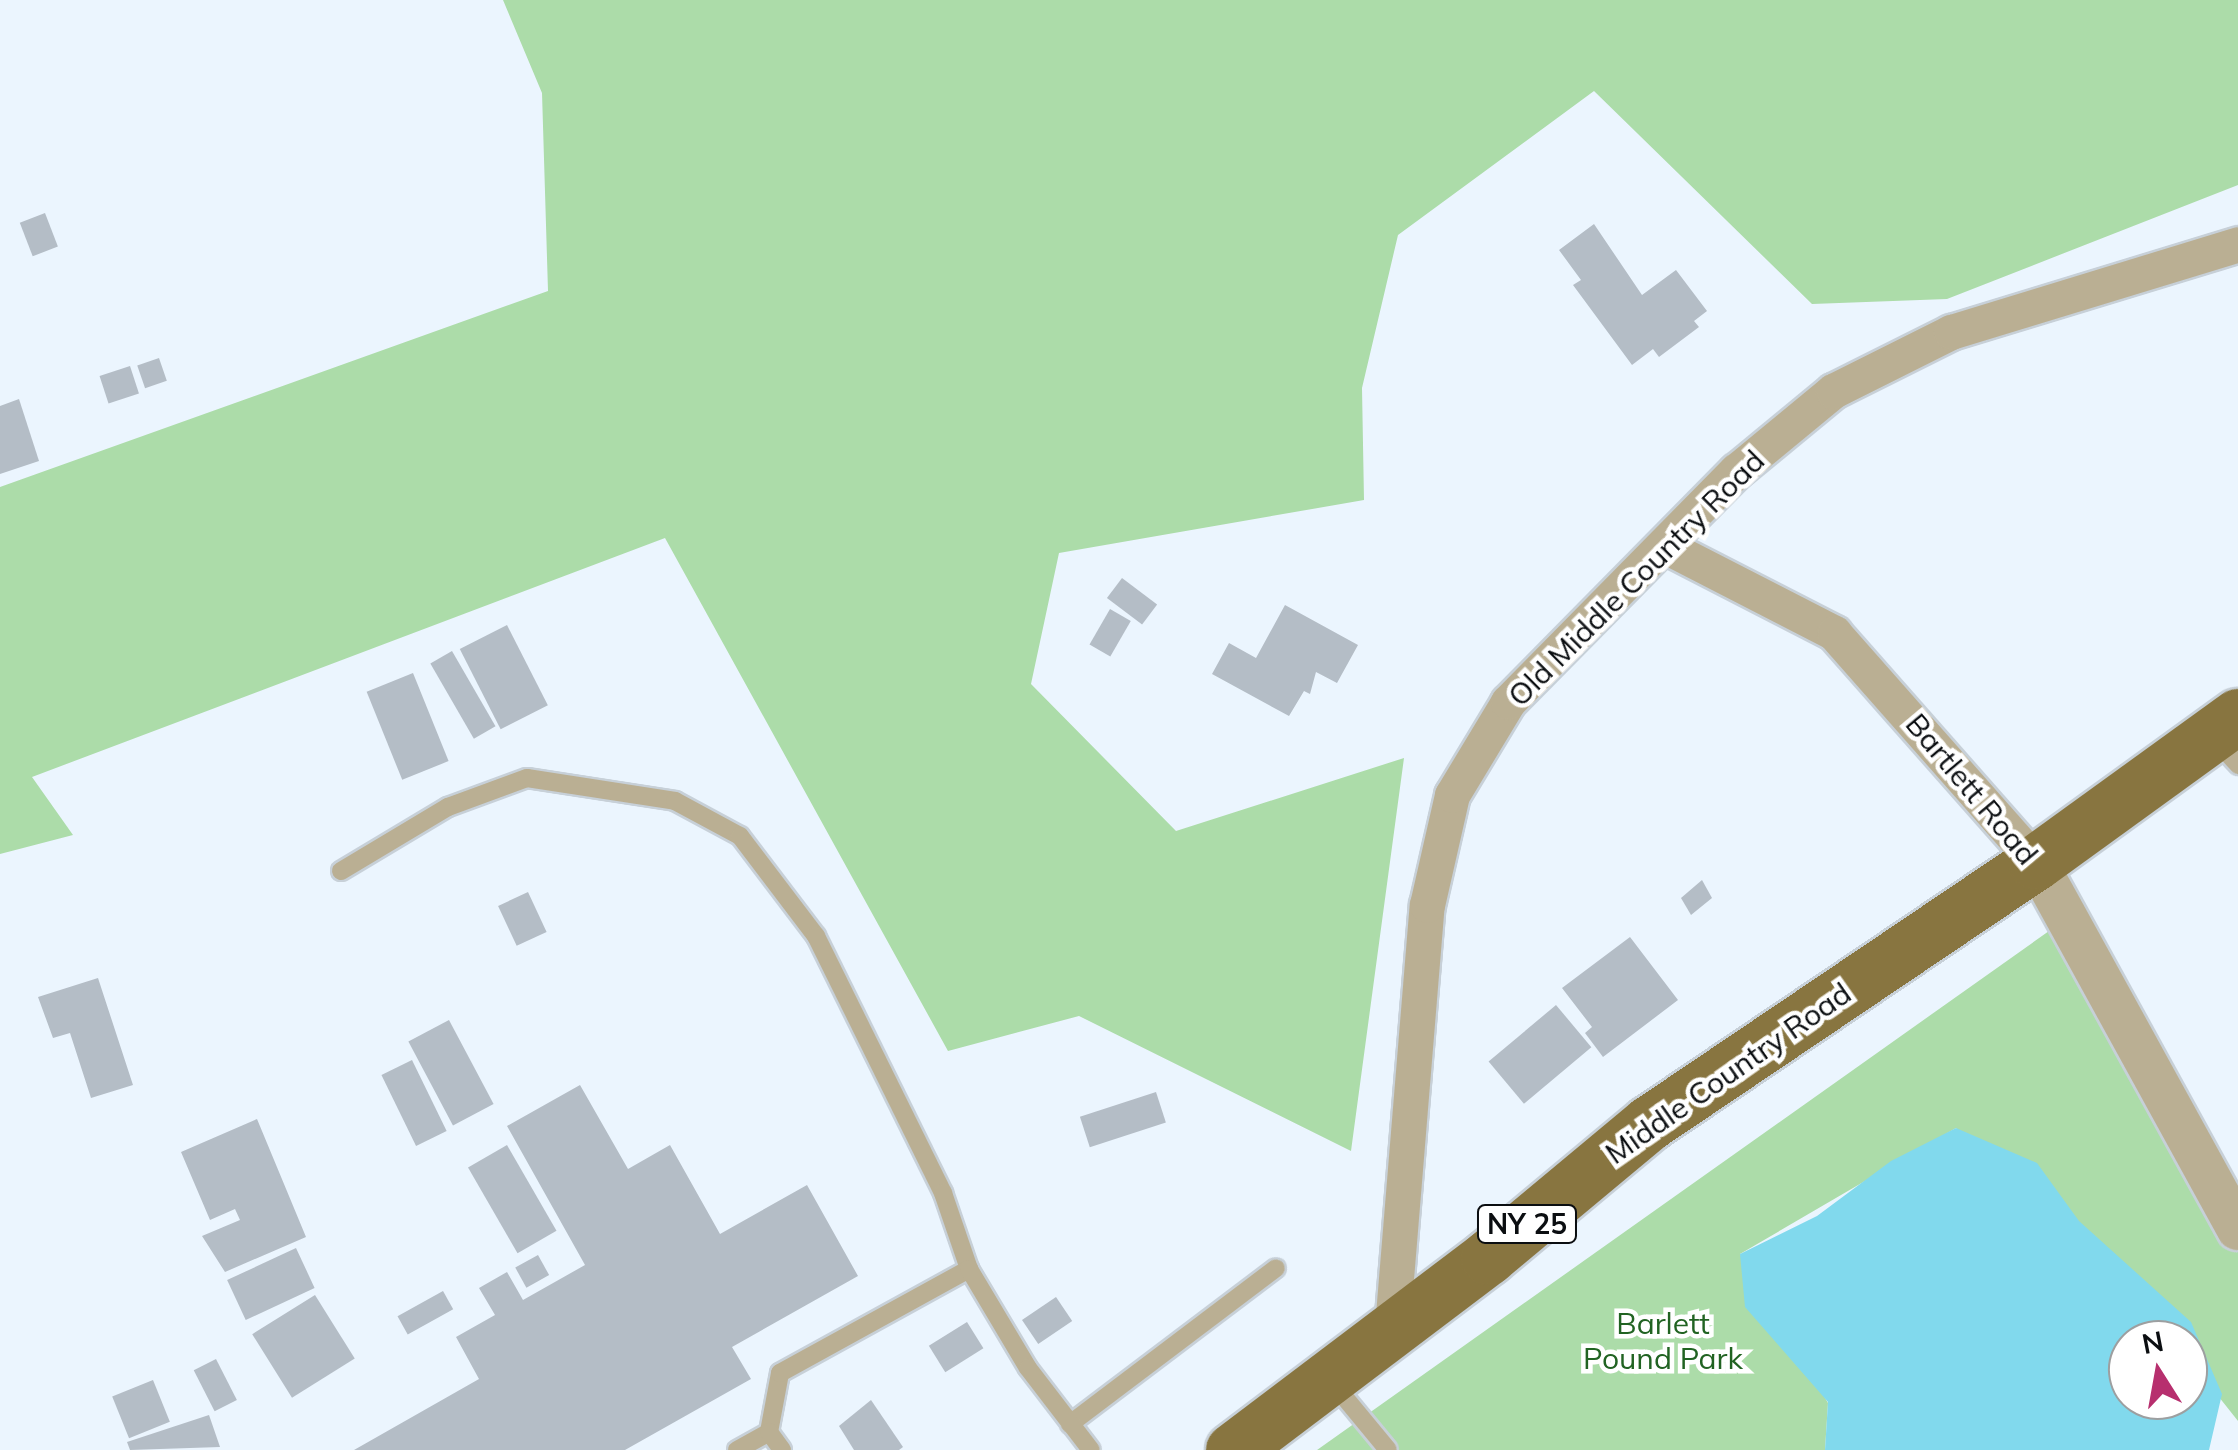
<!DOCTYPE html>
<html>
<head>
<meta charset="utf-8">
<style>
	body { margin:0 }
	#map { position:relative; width:2238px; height:1450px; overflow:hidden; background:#ebf5fe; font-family:Mulish,sans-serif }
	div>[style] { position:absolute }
	.green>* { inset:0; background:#acdca9 }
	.water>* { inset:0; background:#81d9ed }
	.building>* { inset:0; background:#b4bdc6; transform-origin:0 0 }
	.roads { filter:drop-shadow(2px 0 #c7d0d8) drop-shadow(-2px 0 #c7d0d8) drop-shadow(0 2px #c7d0d8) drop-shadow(0 -2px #c7d0d8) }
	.service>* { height:18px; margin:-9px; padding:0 9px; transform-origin:9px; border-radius:9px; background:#baaf93 }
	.minor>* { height:35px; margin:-17.5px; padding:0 17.5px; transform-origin:17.5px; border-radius:17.5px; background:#baaf93 }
	.tertiary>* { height:42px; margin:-21px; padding:0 21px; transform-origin:21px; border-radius:21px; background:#baaf93 }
	.primary>* { height:55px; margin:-27.5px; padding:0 27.5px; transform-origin:27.5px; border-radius:27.5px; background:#887540 }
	span { translate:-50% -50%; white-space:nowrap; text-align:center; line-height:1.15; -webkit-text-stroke:9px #fff; paint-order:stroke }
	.shield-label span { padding:2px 8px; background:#fff; border:2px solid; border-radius:8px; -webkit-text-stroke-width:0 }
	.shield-label { font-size:28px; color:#0b0e11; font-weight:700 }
	.street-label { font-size:30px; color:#0b0e11 }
	.park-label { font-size:30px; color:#216322 }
	.north { position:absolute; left:2108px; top:1320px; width:100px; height:100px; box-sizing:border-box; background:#fff; border:2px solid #9d9fa0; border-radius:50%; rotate:349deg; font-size:28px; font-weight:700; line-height:40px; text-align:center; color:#0b0e11 }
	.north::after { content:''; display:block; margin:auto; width:35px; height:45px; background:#b72f6e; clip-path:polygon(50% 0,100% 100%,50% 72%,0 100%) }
</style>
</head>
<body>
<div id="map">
	<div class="green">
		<i style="clip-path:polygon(503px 0,2238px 0,2238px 185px,1947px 299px,1812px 304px,1594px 91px,1398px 235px,1362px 388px,1364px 500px,1059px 553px,1031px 684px,1176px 831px,1404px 758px,1351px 1151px,1079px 1016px,948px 1051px,665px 538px,32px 777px,73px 835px,0 854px,0 487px,548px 291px,542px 93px)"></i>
		<i style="clip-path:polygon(2066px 919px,2238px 1229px,2238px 1421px,2188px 1358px,2188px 1340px,1956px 1128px,1740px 1254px,1828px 1403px,1825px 1450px,1317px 1450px)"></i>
	</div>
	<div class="water">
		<i style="clip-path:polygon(evenodd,1956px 1128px,2037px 1163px,2079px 1221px,2191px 1322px,2222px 1394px,2209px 1450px,1825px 1450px,1828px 1402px,1745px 1307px,1740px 1254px,1817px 1216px,1891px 1161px,1956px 1128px,2128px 1340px,2188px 1340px,2188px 1400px,2128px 1400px,2128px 1340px)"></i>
	</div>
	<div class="building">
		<i style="left:45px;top:213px;width:36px;height:27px;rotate:69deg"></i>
		<i style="clip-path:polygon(1594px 224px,1642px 295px,1676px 270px,1707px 311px,1694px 321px,1699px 327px,1659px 357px,1653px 349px,1632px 365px,1573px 285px,1581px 280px,1559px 250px)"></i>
		<i style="left:159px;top:358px;width:24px;height:23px;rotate:71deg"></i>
		<i style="left:130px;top:366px;width:29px;height:32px;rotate:72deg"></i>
		<i style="clip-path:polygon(19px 399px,39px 461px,0 474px,0 406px)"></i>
		<i style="left:1122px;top:578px;width:44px;height:25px;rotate:37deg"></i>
		<i style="clip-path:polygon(1285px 605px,1358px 645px,1337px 683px,1316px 672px,1310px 694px,1304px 691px,1289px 716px,1212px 674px,1229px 643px,1256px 658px)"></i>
		<i style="left:1110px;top:609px;width:24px;height:41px;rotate:30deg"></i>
		<i style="left:507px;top:625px;width:90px;height:53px;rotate:63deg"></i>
		<i style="left:452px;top:651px;width:87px;height:25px;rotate:60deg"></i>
		<i style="left:413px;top:673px;width:95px;height:50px;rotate:68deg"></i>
		<i style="clip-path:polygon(1702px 880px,1712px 898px,1691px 915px,1681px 898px)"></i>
		<i style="left:528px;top:892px;width:44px;height:33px;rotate:65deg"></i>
		<i style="clip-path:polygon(1630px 937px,1678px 1000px,1603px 1057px,1585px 1033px,1592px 1027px,1562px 988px)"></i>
		<i style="clip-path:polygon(98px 978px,133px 1085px,91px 1098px,70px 1033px,53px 1038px,38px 997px)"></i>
		<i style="left:1556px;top:1005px;width:55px;height:88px;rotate:50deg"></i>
		<i style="left:449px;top:1020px;width:95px;height:46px;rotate:62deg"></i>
		<i style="left:412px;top:1060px;width:79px;height:34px;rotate:64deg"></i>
		<i style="clip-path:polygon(580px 1085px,628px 1169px,670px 1145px,720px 1234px,807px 1185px,858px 1276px,732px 1347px,751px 1379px,625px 1450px,354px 1450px,479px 1379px,456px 1337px,495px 1315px,479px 1288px,507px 1272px,523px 1300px,585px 1265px,507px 1126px)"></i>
		<i style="left:1156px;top:1092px;width:32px;height:80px;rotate:72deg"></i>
		<i style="clip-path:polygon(257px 1119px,306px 1237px,225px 1272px,202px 1236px,240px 1220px,235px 1209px,210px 1220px,181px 1152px)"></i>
		<i style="left:507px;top:1145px;width:99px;height:45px;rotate:60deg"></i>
		<i style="left:296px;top:1248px;width:44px;height:76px;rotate:65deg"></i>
		<i style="left:538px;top:1255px;width:23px;height:26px;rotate:61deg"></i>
		<i style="left:443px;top:1291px;width:21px;height:52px;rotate:61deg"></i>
		<i style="left:315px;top:1295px;width:75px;height:74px;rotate:58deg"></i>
		<i style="left:1056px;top:1297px;width:29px;height:41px;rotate:56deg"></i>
		<i style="left:967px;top:1322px;width:31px;height:45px;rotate:58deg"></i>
		<i style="left:216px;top:1359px;width:46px;height:25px;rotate:63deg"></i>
		<i style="left:153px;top:1380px;width:45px;height:44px;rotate:68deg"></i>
		<i style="clip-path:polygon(871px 1400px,903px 1447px,899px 1450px,854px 1450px,839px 1426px)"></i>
		<i style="clip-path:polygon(209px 1415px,220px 1447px,130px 1450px,127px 1442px)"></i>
	</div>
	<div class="roads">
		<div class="service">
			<i style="left:2216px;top:741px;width:33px;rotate:47deg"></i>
			<i style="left:341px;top:871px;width:125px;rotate:-30.9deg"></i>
			<i style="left:448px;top:807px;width:84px;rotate:-20.2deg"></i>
			<i style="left:527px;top:778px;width:150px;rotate:8.8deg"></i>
			<i style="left:675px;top:801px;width:74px;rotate:28.3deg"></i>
			<i style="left:740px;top:836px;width:126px;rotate:52.8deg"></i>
			<i style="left:816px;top:936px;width:287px;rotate:63.7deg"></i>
			<i style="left:943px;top:1193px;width:80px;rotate:71.1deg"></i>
			<i style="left:1331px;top:1381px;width:89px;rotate:50.4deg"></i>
			<i style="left:1070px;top:1424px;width:258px;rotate:-37.1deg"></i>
			<i style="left:769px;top:1432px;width:60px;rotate:-79.4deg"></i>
			<i style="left:780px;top:1373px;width:216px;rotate:-28.8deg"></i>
			<i style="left:969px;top:1269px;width:115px;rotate:59.2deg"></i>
			<i style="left:1028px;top:1368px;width:103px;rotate:52.5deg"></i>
			<i style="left:737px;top:1450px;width:37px;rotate:-29deg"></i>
			<i style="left:769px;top:1432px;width:22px;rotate:54deg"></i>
		</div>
		<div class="minor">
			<i style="left:1667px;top:547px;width:188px;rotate:27.2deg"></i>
			<i style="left:1834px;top:633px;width:305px;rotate:48.6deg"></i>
			<i style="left:1392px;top:1327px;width:423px;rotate:-85.3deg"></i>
			<i style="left:1427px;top:905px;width:113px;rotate:-77.2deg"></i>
			<i style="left:1452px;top:795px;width:109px;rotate:-58.9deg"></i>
			<i style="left:1508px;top:702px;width:325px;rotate:-45.4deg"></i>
			<i style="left:1736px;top:471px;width:126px;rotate:-39.5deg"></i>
			<i style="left:1833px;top:391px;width:132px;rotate:-26.6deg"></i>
			<i style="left:1951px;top:332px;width:300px;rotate:-17deg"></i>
		</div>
		<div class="tertiary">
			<i style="left:2036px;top:862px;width:419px;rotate:61.2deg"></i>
		</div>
		<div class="primary">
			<i style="left:1233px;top:1450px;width:320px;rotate:-37.1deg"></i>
			<i style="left:1488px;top:1257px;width:209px;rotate:-39.8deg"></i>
			<i style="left:1649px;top:1123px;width:467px;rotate:-34deg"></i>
			<i style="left:2036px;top:862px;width:249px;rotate:-35.9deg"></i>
		</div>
	</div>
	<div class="shield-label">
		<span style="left:1527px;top:1224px">NY 25</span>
	</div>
	<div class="street-label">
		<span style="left:1636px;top:578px;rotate:-45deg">Old Middle Country Road</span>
		<span style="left:1972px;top:789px;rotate:50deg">Bartlett Road</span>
		<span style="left:1728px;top:1073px;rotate:-35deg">Middle Country Road</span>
	</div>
	<div class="park-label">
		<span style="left:1663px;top:1340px">Barlett<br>Pound Park</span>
	</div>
	<div class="north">N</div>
</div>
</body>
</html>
